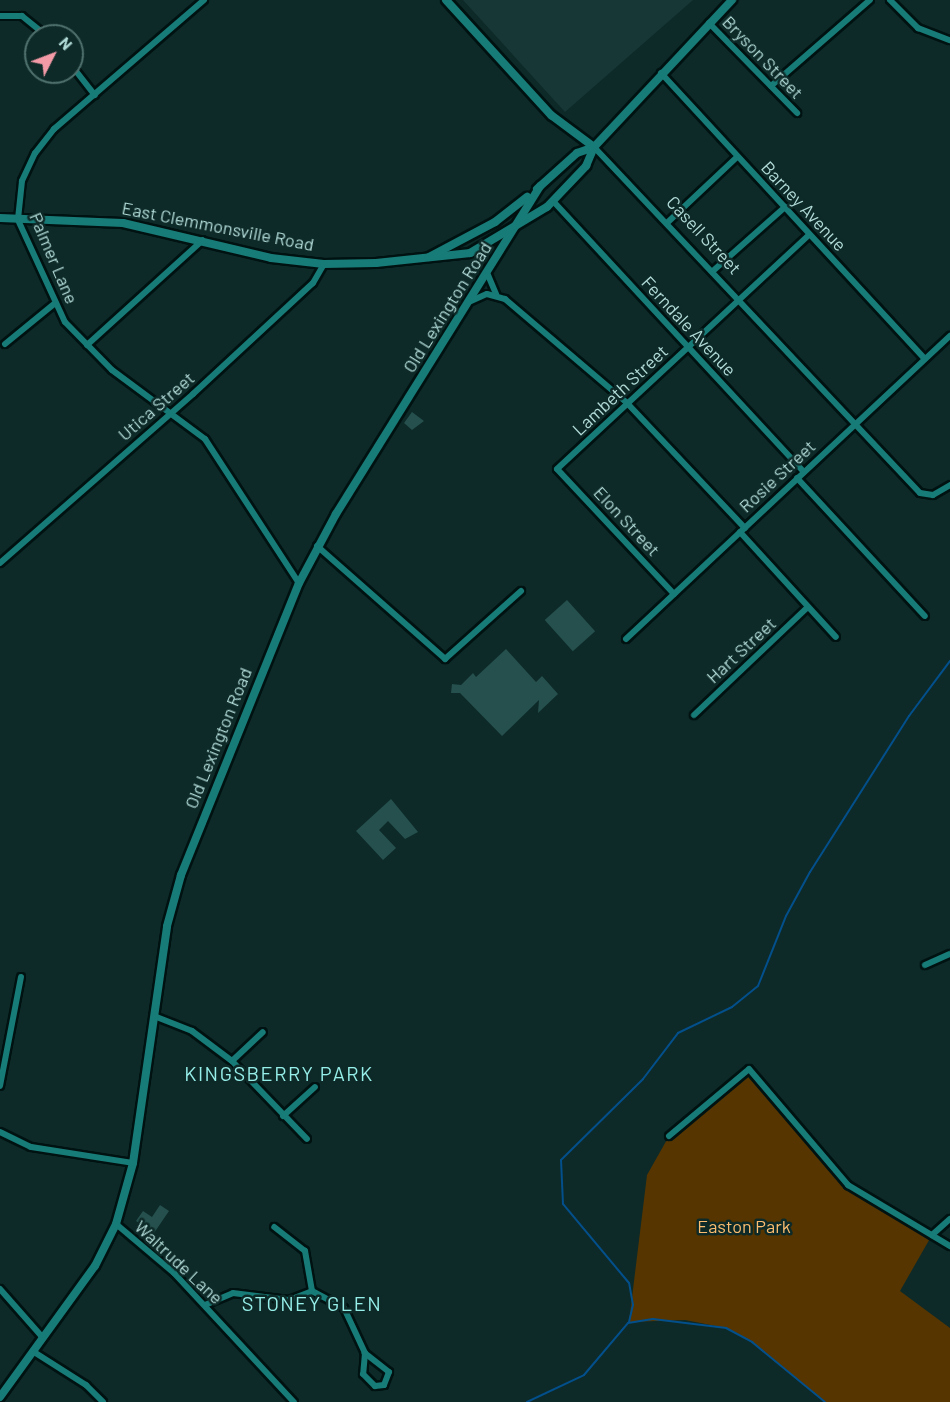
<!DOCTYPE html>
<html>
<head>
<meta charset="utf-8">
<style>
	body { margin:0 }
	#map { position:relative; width:950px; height:1402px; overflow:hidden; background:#0d2a28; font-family:Barlow,sans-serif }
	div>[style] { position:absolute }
	.built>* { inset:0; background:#173736 }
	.green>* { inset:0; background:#563501 }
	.stream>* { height:2px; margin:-1px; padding:0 1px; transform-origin:1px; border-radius:1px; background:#034f8b }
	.building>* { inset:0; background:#25504d; transform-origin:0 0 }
	.roads { filter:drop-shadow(2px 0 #001211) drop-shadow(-2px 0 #001211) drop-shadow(0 2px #001211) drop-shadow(0 -2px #001211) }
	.street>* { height:6px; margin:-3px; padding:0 3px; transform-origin:3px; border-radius:3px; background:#177b77 }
	.secondary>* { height:8px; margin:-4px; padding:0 4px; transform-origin:4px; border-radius:4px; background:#177b77 }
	span { translate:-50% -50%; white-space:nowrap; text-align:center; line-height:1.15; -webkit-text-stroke:5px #0d2a28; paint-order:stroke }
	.street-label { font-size:18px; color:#b2dbd8 }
	.park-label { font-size:18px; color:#fcbd70 }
	.neighbourhood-label { font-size:20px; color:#97efea; letter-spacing:1.5px }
	.north { position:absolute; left:24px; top:24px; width:60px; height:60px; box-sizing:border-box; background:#0d2a28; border:2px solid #4f716e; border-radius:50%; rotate:48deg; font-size:16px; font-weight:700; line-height:24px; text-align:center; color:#b2dbd8 }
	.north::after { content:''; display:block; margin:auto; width:21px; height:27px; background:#f39aa7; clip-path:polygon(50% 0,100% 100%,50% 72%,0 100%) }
</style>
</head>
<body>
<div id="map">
	<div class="built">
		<i style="clip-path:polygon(463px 0,693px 0,565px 112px)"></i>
	</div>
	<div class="green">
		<i style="clip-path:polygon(749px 1069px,848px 1185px,932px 1235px,900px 1291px,950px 1328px,950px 1402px,825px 1402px,752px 1342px,726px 1328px,685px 1320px,629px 1322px,647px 1175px,669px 1136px)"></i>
	</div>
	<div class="stream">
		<i style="left:629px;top:1322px;width:17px;rotate:-77deg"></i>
		<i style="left:633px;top:1305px;width:22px;rotate:-100deg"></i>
		<i style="left:629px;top:1283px;width:103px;rotate:-129.9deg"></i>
		<i style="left:563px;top:1204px;width:44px;rotate:-92.6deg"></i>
		<i style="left:561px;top:1160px;width:115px;rotate:-44.6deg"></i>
		<i style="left:643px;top:1079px;width:58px;rotate:-52.7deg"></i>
		<i style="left:678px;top:1033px;width:60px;rotate:-25.7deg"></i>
		<i style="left:732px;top:1007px;width:33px;rotate:-39deg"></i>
		<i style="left:758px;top:986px;width:75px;rotate:-68.2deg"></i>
		<i style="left:786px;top:916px;width:50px;rotate:-61.4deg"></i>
		<i style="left:810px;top:872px;width:185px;rotate:-57.6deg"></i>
		<i style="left:909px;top:716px;width:69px;rotate:-53.3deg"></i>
		<i style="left:527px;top:1402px;width:63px;rotate:-25.3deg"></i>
		<i style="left:584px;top:1375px;width:68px;rotate:-49.8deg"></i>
		<i style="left:628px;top:1323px;width:25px;rotate:-9deg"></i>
		<i style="left:653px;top:1319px;width:74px;rotate:7deg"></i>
		<i style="left:726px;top:1328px;width:30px;rotate:28deg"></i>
		<i style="left:752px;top:1342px;width:94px;rotate:39.4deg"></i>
	</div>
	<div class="building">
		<i style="clip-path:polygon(412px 412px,424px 421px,412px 430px,404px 423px)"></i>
		<i style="left:567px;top:600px;width:42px;height:30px;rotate:48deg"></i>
		<i style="clip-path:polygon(506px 649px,536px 682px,542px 676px,558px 694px,538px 713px,539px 700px,502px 736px,460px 693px,451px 693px,452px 684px,461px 685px,473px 673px,476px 677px)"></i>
		<i style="clip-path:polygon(391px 799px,418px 832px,405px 839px,388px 821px,379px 830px,396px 848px,383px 860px,356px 831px)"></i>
		<i style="clip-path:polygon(160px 1205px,169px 1211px,154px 1233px,136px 1221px,143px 1211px,152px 1217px)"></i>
	</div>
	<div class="roads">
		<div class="street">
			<i style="left:204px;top:0;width:198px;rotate:139.3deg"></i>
			<i style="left:54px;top:129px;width:31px;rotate:128deg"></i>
			<i style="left:35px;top:153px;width:31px;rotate:115deg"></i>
			<i style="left:22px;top:181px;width:39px;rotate:96deg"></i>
			<i style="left:18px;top:220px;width:112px;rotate:65.3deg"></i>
			<i style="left:65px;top:322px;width:67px;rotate:45.6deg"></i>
			<i style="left:112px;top:370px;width:116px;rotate:36.6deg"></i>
			<i style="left:205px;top:439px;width:172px;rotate:56.9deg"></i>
			<i style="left:890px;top:0;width:40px;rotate:45deg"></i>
			<i style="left:918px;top:28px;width:34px;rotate:21deg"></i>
			<i style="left:0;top:16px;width:22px"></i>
			<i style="left:22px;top:16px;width:32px;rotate:39deg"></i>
			<i style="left:709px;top:23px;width:126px;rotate:45.6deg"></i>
			<i style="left:72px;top:66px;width:37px;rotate:52deg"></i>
			<i style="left:661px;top:73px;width:389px;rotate:47.3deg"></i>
			<i style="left:771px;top:86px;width:131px;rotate:-41deg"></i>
			<i style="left:594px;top:147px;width:475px;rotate:46.7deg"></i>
			<i style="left:920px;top:493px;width:13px;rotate:9deg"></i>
			<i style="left:933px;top:495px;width:20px;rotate:-30deg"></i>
			<i style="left:553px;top:201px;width:369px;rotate:47.2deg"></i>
			<i style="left:668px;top:222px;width:95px;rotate:-43.3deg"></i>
			<i style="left:714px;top:270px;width:95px;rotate:-41.6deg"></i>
			<i style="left:488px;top:275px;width:21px;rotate:67deg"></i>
			<i style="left:471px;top:301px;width:17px;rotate:-24deg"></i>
			<i style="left:487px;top:294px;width:19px;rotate:16deg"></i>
			<i style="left:505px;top:299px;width:160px;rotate:40.4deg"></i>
			<i style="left:627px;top:403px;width:172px;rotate:46.7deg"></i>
			<i style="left:5px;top:344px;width:63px;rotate:-39.2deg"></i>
			<i style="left:87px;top:345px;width:156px;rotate:-42.2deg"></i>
			<i style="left:797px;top:478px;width:188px;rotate:47.2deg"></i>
			<i style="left:740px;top:532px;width:142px;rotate:47.6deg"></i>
			<i style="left:317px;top:546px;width:171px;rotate:41.4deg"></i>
			<i style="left:445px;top:659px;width:102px;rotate:-41.8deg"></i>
			<i style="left:0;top:563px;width:257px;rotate:-41.2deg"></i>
			<i style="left:193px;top:394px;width:163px;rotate:-42.8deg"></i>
			<i style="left:313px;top:283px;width:22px;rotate:-60deg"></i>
			<i style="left:674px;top:594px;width:171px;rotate:-133.1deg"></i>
			<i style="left:557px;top:469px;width:344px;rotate:-42.9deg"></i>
			<i style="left:626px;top:639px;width:444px;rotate:-43.1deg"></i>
			<i style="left:694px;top:715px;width:157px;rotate:-43.5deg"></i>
			<i style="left:925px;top:965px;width:27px;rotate:-24deg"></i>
			<i style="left:154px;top:1016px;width:41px;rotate:21.5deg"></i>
			<i style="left:192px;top:1031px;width:50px;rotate:36.9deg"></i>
			<i style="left:232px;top:1061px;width:108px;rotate:46.1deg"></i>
			<i style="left:232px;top:1061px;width:42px;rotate:-43.1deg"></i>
			<i style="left:0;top:1086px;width:111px;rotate:-79.1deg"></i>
			<i style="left:283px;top:1116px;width:43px;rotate:-42.2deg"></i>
			<i style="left:0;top:1132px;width:34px;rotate:26deg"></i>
			<i style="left:31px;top:1147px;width:103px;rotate:8.9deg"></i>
			<i style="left:669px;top:1136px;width:104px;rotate:-39.9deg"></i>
			<i style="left:749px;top:1069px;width:153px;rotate:49.5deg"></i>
			<i style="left:848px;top:1185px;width:119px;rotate:30.9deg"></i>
			<i style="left:116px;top:1224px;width:76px;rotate:40.2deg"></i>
			<i style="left:174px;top:1273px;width:176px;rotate:47.1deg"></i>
			<i style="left:932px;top:1235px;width:24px;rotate:-42deg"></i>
			<i style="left:0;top:1289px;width:65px;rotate:48.7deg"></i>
			<i style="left:312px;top:1291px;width:36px;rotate:28deg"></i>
			<i style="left:344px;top:1308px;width:50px;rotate:65deg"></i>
			<i style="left:365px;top:1353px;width:21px;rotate:95deg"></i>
			<i style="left:363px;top:1374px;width:17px;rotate:45deg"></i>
			<i style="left:375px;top:1386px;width:9px;rotate:-6deg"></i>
			<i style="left:384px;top:1385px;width:14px;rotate:-69deg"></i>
			<i style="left:389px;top:1372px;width:31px;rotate:-142deg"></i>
			<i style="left:205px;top:1305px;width:30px;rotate:-23deg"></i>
			<i style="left:233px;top:1293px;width:56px;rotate:7.1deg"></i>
			<i style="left:289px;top:1300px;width:25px;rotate:-21deg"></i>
			<i style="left:312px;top:1291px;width:41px;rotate:-99.9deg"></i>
			<i style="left:305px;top:1251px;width:39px;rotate:-142deg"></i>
			<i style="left:34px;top:1352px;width:62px;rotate:32.4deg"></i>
			<i style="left:86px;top:1385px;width:24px;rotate:45deg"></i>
		</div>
		<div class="secondary">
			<i style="left:446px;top:0;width:156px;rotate:47.6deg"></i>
			<i style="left:551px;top:115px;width:54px;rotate:36.7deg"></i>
			<i style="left:537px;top:189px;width:54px;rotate:-42deg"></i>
			<i style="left:577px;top:153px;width:18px;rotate:-19deg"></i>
			<i style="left:0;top:218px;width:123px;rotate:2.3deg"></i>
			<i style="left:123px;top:223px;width:152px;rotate:13.3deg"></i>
			<i style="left:271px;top:258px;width:53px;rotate:6.5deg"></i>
			<i style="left:324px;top:264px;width:52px;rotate:-1.1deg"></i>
			<i style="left:376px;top:263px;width:95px;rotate:-6.1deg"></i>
			<i style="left:470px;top:253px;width:90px;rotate:-30.9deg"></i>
			<i style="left:547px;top:207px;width:57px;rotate:-46.4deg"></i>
			<i style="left:586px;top:166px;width:21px;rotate:-67deg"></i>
			<i style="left:594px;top:147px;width:202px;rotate:-46.8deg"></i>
			<i style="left:429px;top:257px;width:75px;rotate:-27.9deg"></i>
			<i style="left:495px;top:222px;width:41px;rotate:-38deg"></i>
			<i style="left:0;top:1397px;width:162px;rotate:-54.1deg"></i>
			<i style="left:95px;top:1266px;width:47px;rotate:-63.4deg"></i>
			<i style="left:116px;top:1224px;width:63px;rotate:-74.4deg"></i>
			<i style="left:133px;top:1163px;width:239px;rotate:-81.8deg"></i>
			<i style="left:167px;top:926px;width:53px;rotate:-74.6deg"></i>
			<i style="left:181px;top:875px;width:315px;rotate:-68deg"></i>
			<i style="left:299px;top:583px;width:78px;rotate:-61.8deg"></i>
			<i style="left:336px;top:514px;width:386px;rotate:-58.1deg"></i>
		</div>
	</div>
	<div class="street-label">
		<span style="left:763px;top:57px;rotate:46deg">Bryson Street</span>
		<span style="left:804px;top:206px;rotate:47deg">Barney Avenue</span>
		<span style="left:218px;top:226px;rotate:11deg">East Clemmonsville Road</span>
		<span style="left:704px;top:235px;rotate:47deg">Casell Street</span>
		<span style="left:54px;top:258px;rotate:67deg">Palmer Lane</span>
		<span style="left:447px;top:307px;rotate:-58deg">Old Lexington Road</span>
		<span style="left:689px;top:326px;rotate:47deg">Ferndale Avenue</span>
		<span style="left:620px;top:390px;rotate:-43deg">Lambeth Street</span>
		<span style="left:156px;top:406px;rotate:-41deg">Utica Street</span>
		<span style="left:777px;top:476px;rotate:-43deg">Rosie Street</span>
		<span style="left:627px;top:521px;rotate:47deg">Elon Street</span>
		<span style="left:741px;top:650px;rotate:-43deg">Hart Street</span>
		<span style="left:218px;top:738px;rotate:-68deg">Old Lexington Road</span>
		<span style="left:179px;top:1262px;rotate:43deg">Waltrude Lane</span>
	</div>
	<div class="park-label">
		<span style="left:744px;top:1226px">Easton Park</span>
	</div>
	<div class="neighbourhood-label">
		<span style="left:279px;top:1073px">KINGSBERRY PARK</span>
		<span style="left:312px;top:1303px">STONEY GLEN</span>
	</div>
	<div class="north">N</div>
</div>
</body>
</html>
